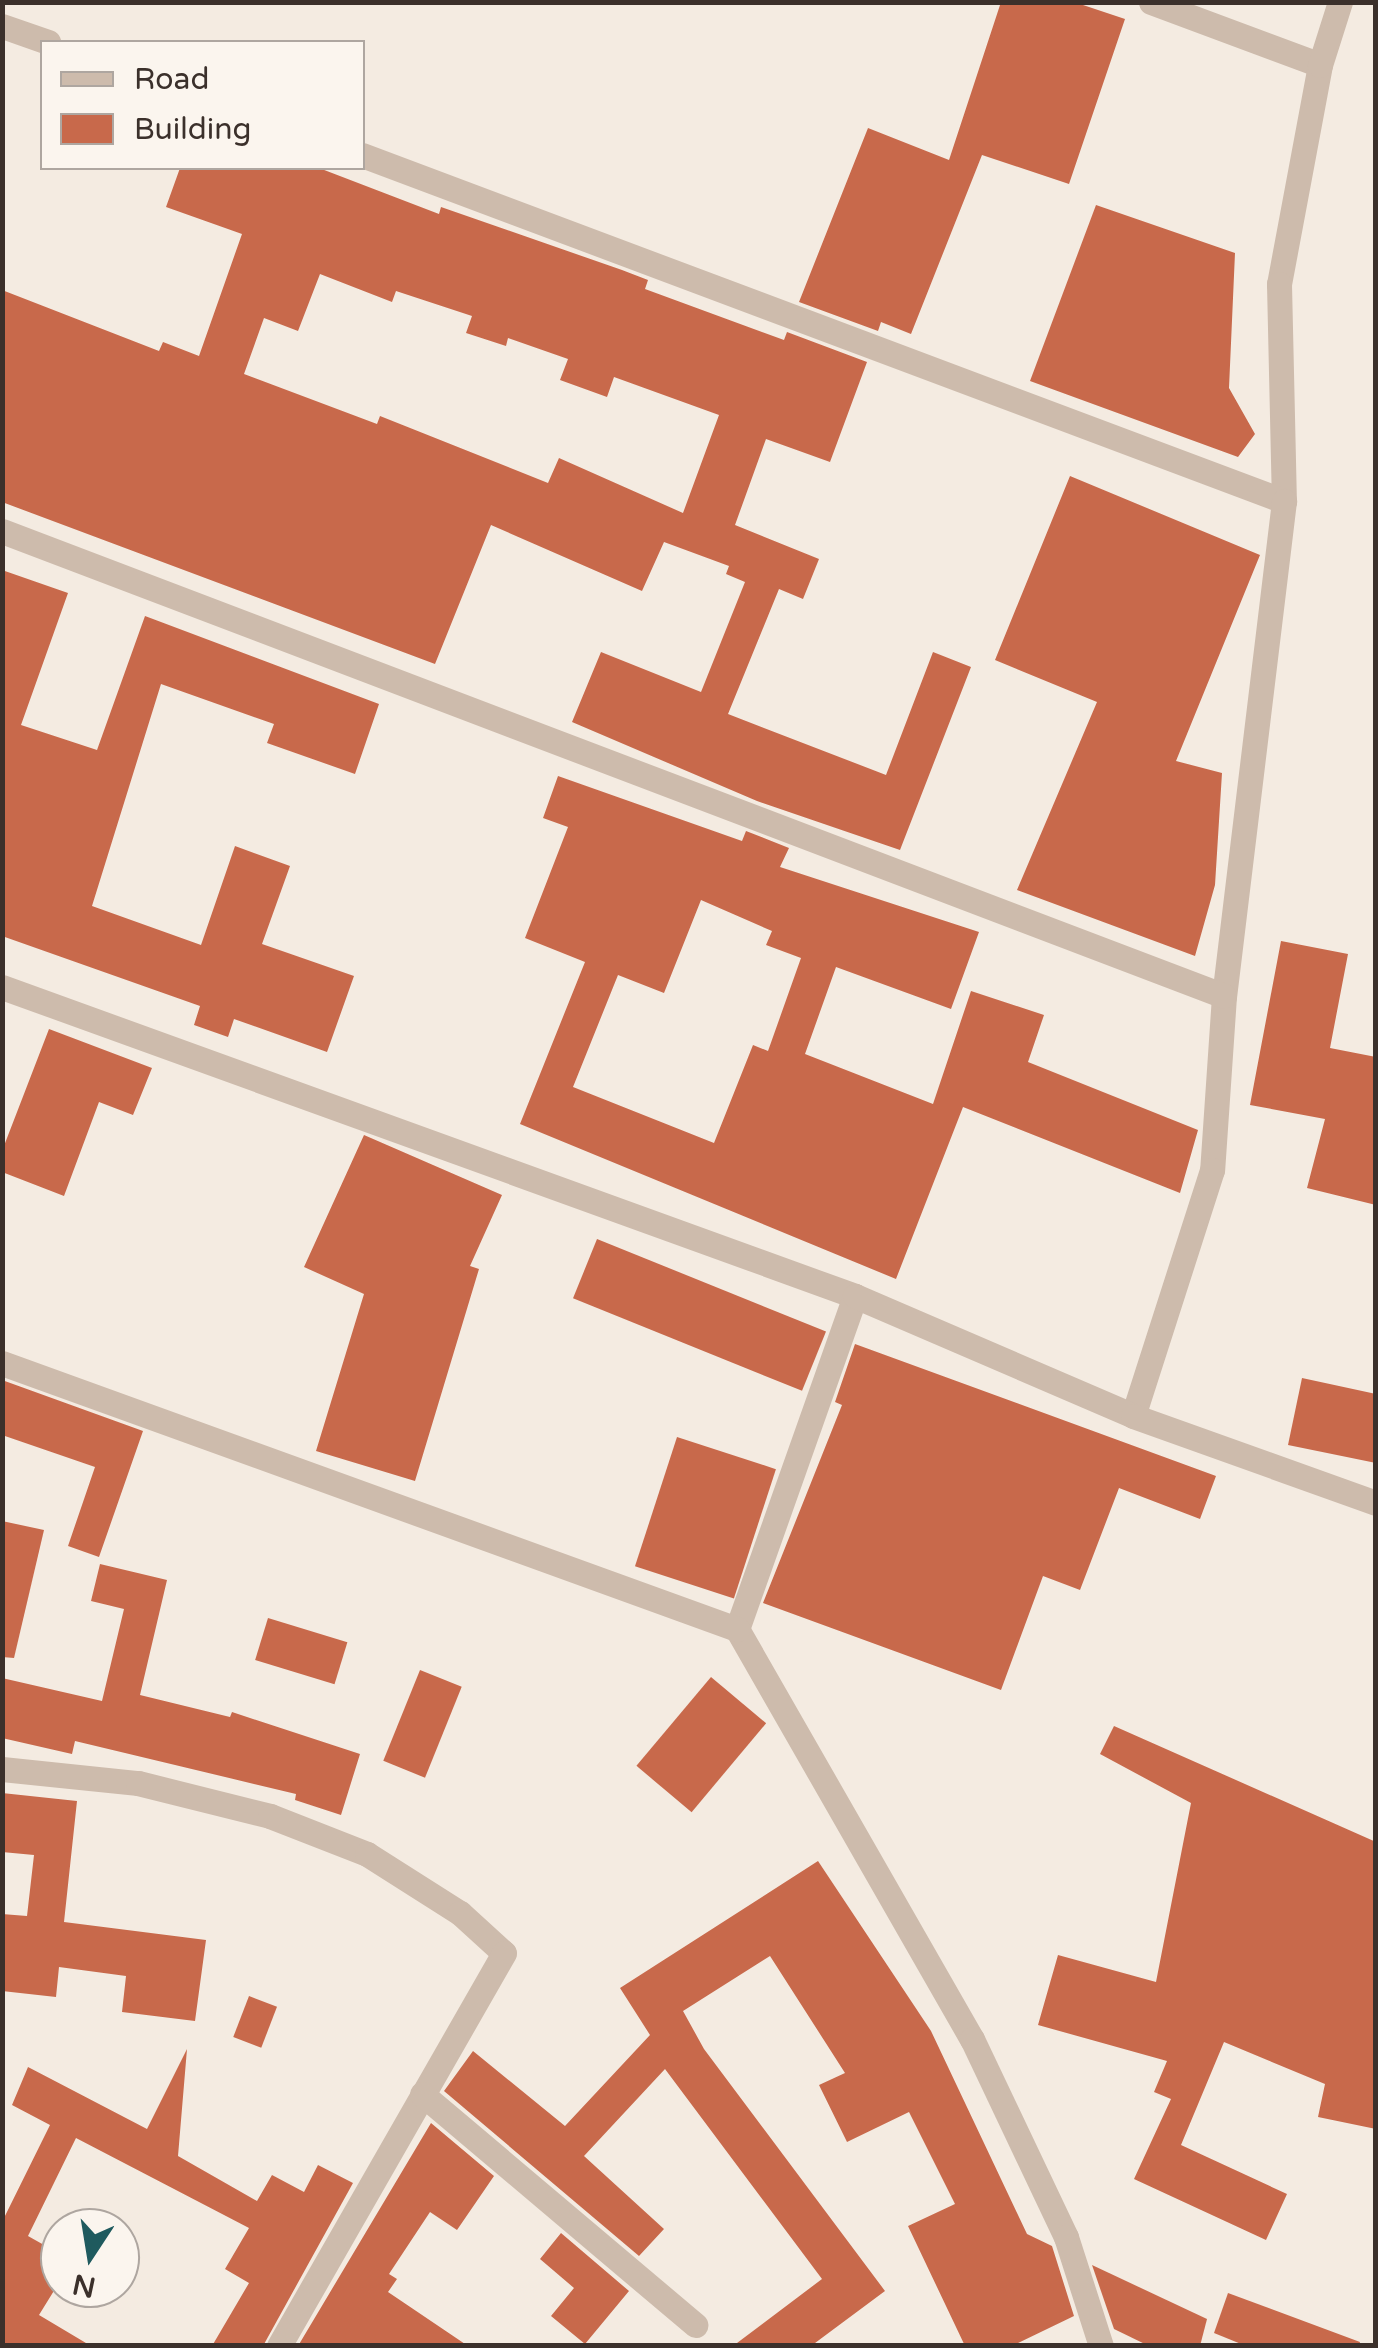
<!DOCTYPE html>
<html>
<head>
<meta charset="utf-8">
<style>
	body { margin:0 }
	#map { position:relative; width:1378px; height:2348px; overflow:hidden; background:#f4ebe1; font-family:"Varela Round",sans-serif }
	div>[style] { position:absolute }
	.building>* { inset:0; background:#c8694b; transform-origin:0 0 }
	.street>* { height:25px; margin:-12.5px; padding:0 12.5px; transform-origin:12.5px; border-radius:12.5px; background:#cdbbac }
	span { translate:-50% -50%; white-space:nowrap; text-align:center; line-height:1.15; -webkit-text-stroke:10px #fbf5ee; paint-order:stroke }
	.frame { position:absolute; inset:0; border:5px solid #3b302b; pointer-events:none }
	.legend { position:absolute; left:40px; top:40px; width:325px; height:130px; box-sizing:border-box; background:#fbf5ee; border:2px solid #aea6a0; margin:0; padding:12px 18px; list-style:none; font-size:30px; color:#3b302b }
	.legend li { display:flex; align-items:center; gap:20px; height:50px }
	.legend b { width:50px; border:2px solid #aea6a0 }
	.north { position:absolute; left:40px; top:2208px; width:100px; height:100px; box-sizing:border-box; background:#fbf5ee; border:2px solid #aea6a0; border-radius:50%; rotate:192deg; font-size:28px; font-weight:700; line-height:40px; text-align:center; color:#3b302b }
	.north::after { content:''; display:block; margin:auto; width:35px; height:45px; background:#1f5a5e; clip-path:polygon(50% 0,100% 100%,50% 72%,0 100%) }
</style>
</head>
<body>
<div id="map">
	<div class="building">
		<i style="clip-path:polygon(1001px 2px,1074px 2px,1125px 19px,1069px 184px,982px 155px,911px 334px,881px 322px,878px 331px,799px 302px,868px 128px,949px 160px)"></i>
		<i style="clip-path:polygon(evenodd,180px 168px,319px 168px,439px 214px,441px 207px,622px 270px,648px 280px,645px 289px,784px 340px,787px 332px,867px 362px,830px 462px,766px 439px,735px 525px,819px 559px,803px 599px,779px 589px,728px 714px,886px 775px,933px 652px,971px 667px,900px 850px,757px 801px,572px 722px,601px 652px,701px 692px,745px 582px,726px 574px,729px 566px,664px 542px,642px 591px,491px 525px,435px 664px,2px 502px,2px 290px,159px 351px,163px 342px,199px 356px,242px 234px,166px 207px,180px 168px,320px 274px,392px 302px,396px 291px,472px 316px,466px 333px,506px 346px,508px 338px,568px 359px,560px 380px,607px 397px,614px 377px,719px 415px,683px 513px,559px 458px,548px 483px,380px 416px,377px 424px,244px 374px,264px 318px,298px 331px,320px 274px)"></i>
		<i style="clip-path:polygon(1096px 205px,1235px 253px,1229px 388px,1255px 434px,1238px 457px,1030px 381px)"></i>
		<i style="clip-path:polygon(1070px 476px,1260px 555px,1176px 761px,1222px 773px,1215px 885px,1195px 956px,1017px 890px,1097px 702px,995px 660px)"></i>
		<i style="clip-path:polygon(2px 570px,68px 593px,21px 725px,97px 750px,145px 616px,379px 704px,355px 774px,267px 743px,274px 724px,161px 684px,92px 906px,201px 945px,235px 846px,290px 866px,262px 944px,354px 976px,327px 1052px,234px 1019px,228px 1037px,194px 1025px,200px 1006px,2px 936px)"></i>
		<i style="clip-path:polygon(evenodd,558px 776px,742px 841px,746px 831px,789px 848px,780px 867px,979px 932px,951px 1009px,836px 967px,805px 1054px,933px 1104px,971px 991px,1044px 1015px,1028px 1062px,1198px 1130px,1180px 1193px,963px 1107px,896px 1279px,520px 1124px,585px 962px,525px 938px,568px 827px,543px 818px,558px 776px,701px 900px,772px 931px,766px 945px,801px 958px,768px 1051px,753px 1045px,714px 1143px,573px 1087px,618px 975px,664px 993px,701px 900px)"></i>
		<i style="clip-path:polygon(1281px 941px,1348px 954px,1330px 1048px,1376px 1057px,1376px 1205px,1307px 1188px,1325px 1119px,1250px 1105px)"></i>
		<i style="clip-path:polygon(49px 1029px,152px 1068px,133px 1115px,99px 1102px,64px 1196px,2px 1172px,2px 1151px)"></i>
		<i style="clip-path:polygon(364px 1135px,502px 1195px,470px 1266px,479px 1269px,415px 1481px,316px 1451px,364px 1294px,304px 1267px)"></i>
		<i style="left:597px;top:1239px;width:247px;height:64px;rotate:22deg"></i>
		<i style="clip-path:polygon(855px 1344px,1216px 1476px,1200px 1519px,1119px 1488px,1080px 1590px,1043px 1576px,1001px 1690px,763px 1603px,842px 1405px,835px 1402px)"></i>
		<i style="clip-path:polygon(1302px 1378px,1376px 1394px,1376px 1463px,1288px 1445px)"></i>
		<i style="clip-path:polygon(2px 1380px,143px 1431px,99px 1557px,68px 1546px,95px 1467px,2px 1435px)"></i>
		<i style="left:677px;top:1437px;width:104px;height:136px;rotate:18deg"></i>
		<i style="clip-path:polygon(2px 1521px,44px 1530px,14px 1658px,2px 1657px)"></i>
		<i style="clip-path:polygon(100px 1564px,167px 1580px,140px 1695px,230px 1717px,232px 1712px,360px 1754px,341px 1815px,295px 1800px,296px 1794px,75px 1741px,72px 1754px,2px 1738px,2px 1678px,102px 1701px,124px 1609px,91px 1601px)"></i>
		<i style="left:268px;top:1618px;width:83px;height:44px;rotate:17deg"></i>
		<i style="left:420px;top:1670px;width:45px;height:98px;rotate:22deg"></i>
		<i style="left:711px;top:1677px;width:72px;height:116px;rotate:40deg"></i>
		<i style="clip-path:polygon(1114px 1726px,1376px 1842px,1376px 2129px,1318px 2117px,1325px 2084px,1224px 2042px,1181px 2145px,1287px 2194px,1266px 2240px,1134px 2179px,1171px 2099px,1154px 2092px,1167px 2061px,1038px 2025px,1058px 1955px,1156px 1982px,1191px 1803px,1100px 1754px)"></i>
		<i style="clip-path:polygon(2px 1793px,77px 1801px,64px 1922px,206px 1940px,195px 2021px,122px 2012px,126px 1976px,59px 1967px,56px 1997px,2px 1991px,2px 1914px,27px 1916px,34px 1855px,2px 1852px)"></i>
		<i style="clip-path:polygon(818px 1861px,931px 2031px,1027px 2234px,1052px 2246px,1074px 2316px,1012px 2346px,965px 2346px,908px 2226px,955px 2204px,909px 2112px,847px 2142px,819px 2085px,845px 2073px,770px 1956px,683px 2011px,704px 2049px,885px 2291px,811px 2346px,733px 2346px,822px 2279px,665px 2069px,584px 2156px,664px 2229px,639px 2256px,444px 2091px,473px 2051px,565px 2126px,650px 2035px,620px 1988px)"></i>
		<i style="left:249px;top:1996px;width:30px;height:44px;rotate:21deg"></i>
		<i style="clip-path:polygon(187px 2049px,178px 2156px,257px 2201px,272px 2175px,304px 2192px,318px 2165px,353px 2183px,263px 2346px,212px 2346px,249px 2283px,225px 2269px,249px 2228px,76px 2138px,28px 2236px,60px 2254px,60px 2281px,39px 2315px,91px 2346px,2px 2346px,2px 2222px,50px 2125px,12px 2105px,28px 2067px,147px 2129px)"></i>
		<i style="clip-path:polygon(431px 2123px,494px 2176px,457px 2230px,430px 2212px,389px 2274px,397px 2279px,388px 2292px,468px 2346px,298px 2346px)"></i>
		<i style="clip-path:polygon(561px 2233px,629px 2291px,585px 2344px,551px 2316px,574px 2288px,540px 2259px)"></i>
		<i style="clip-path:polygon(1092px 2265px,1207px 2319px,1200px 2346px,1149px 2346px,1114px 2329px)"></i>
		<i style="clip-path:polygon(1228px 2293px,1360px 2342px,1359px 2346px,1246px 2346px,1214px 2333px)"></i>
	</div>
	<div class="street">
		<i style="left:1151px;top:2px;width:180px;rotate:20.4deg"></i>
		<i style="left:1320px;top:65px;width:223px;rotate:100.6deg"></i>
		<i style="left:1279px;top:284px;width:217px;rotate:88.7deg"></i>
		<i style="left:2px;top:26px;width:49px;rotate:19.2deg"></i>
		<i style="left:1320px;top:65px;width:66px;rotate:-72.4deg"></i>
		<i style="left:362px;top:155px;width:985px;rotate:20.57deg"></i>
		<i style="left:1284px;top:501px;width:499px;rotate:96.9deg"></i>
		<i style="left:1224px;top:996px;width:174px;rotate:93.9deg"></i>
		<i style="left:1212px;top:1170px;width:258px;rotate:107.8deg"></i>
		<i style="left:2px;top:531px;width:1307px;rotate:20.83deg"></i>
		<i style="left:2px;top:987px;width:907px;rotate:19.91deg"></i>
		<i style="left:855px;top:1296px;width:353px;rotate:109.5deg"></i>
		<i style="left:737px;top:1629px;width:473px;rotate:60.2deg"></i>
		<i style="left:972px;top:2039px;width:219px;rotate:64.6deg"></i>
		<i style="left:1066px;top:2237px;width:114px;rotate:72.2deg"></i>
		<i style="left:855px;top:1296px;width:303px;rotate:23.3deg"></i>
		<i style="left:1133px;top:1416px;width:258px;rotate:19.7deg"></i>
		<i style="left:2px;top:1363px;width:782px;rotate:19.9deg"></i>
		<i style="left:2px;top:1769px;width:137px;rotate:5.9deg"></i>
		<i style="left:138px;top:1783px;width:136px;rotate:14deg"></i>
		<i style="left:270px;top:1816px;width:104px;rotate:21.4deg"></i>
		<i style="left:367px;top:1854px;width:110px;rotate:32.4deg"></i>
		<i style="left:460px;top:1913px;width:59px;rotate:42.3deg"></i>
		<i style="left:504px;top:1953px;width:453px;rotate:119.8deg"></i>
		<i style="left:422px;top:2094px;width:358px;rotate:40.2deg"></i>
	</div>
	<div class="frame"></div>
	<ul class="legend">
	<li><b style="height:12px;background:#cdbbac"></b>Road</li>
	<li><b style="height:28px;background:#c8694b"></b>Building</li>
	</ul>
	<div class="north">N</div>
</div>
</body>
</html>
